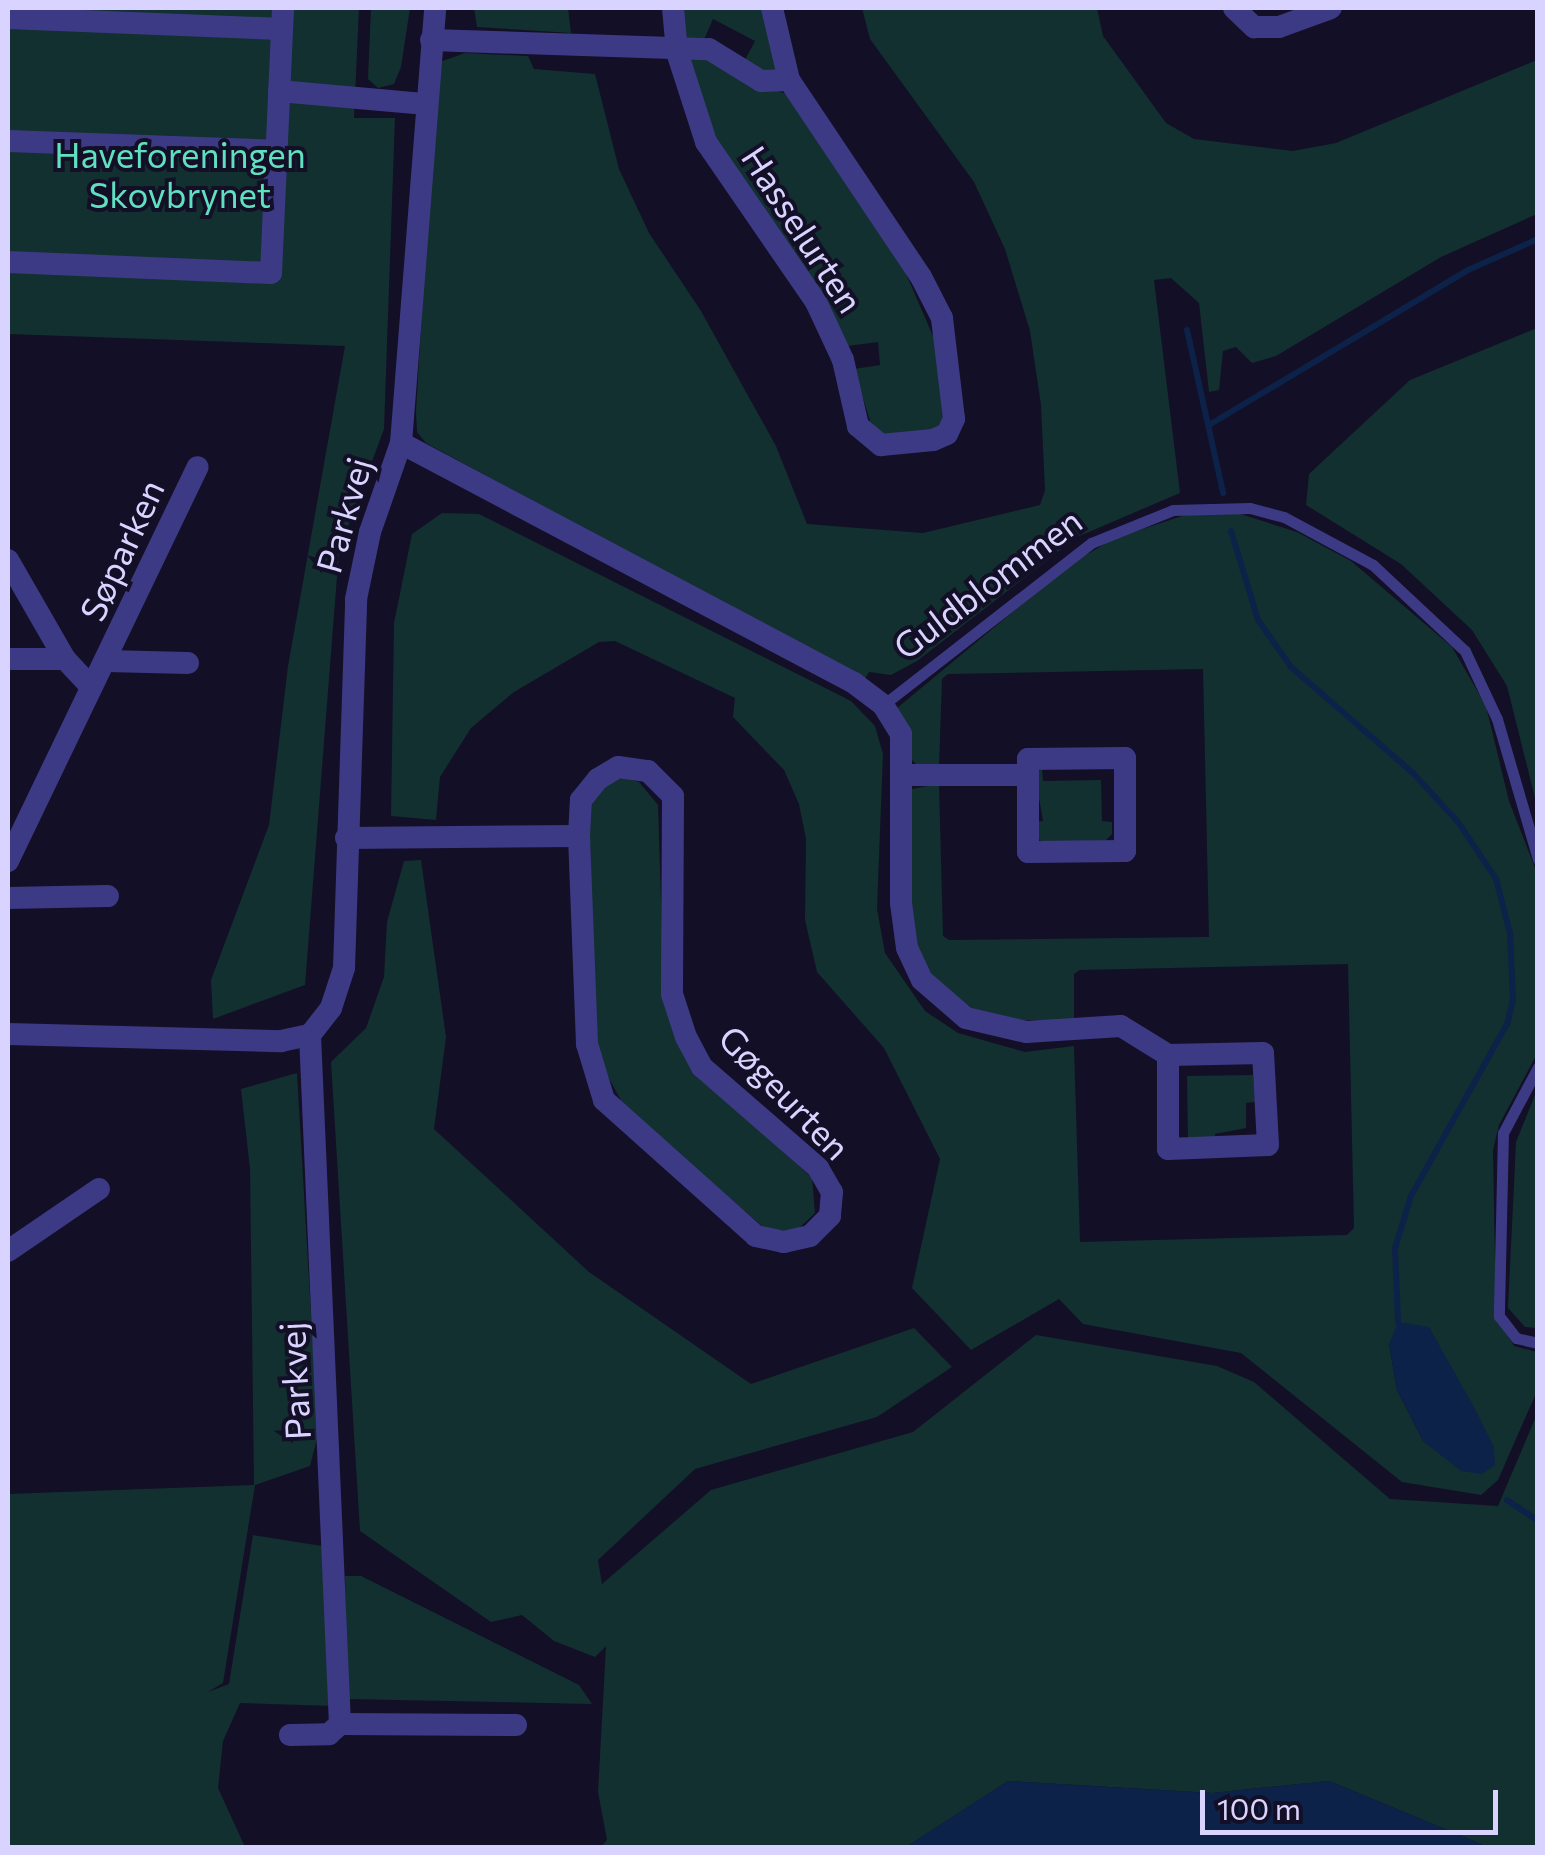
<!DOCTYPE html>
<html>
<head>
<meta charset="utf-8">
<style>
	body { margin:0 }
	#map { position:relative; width:1545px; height:1855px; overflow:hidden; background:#130f26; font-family:Commissioner,sans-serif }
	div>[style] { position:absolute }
	.green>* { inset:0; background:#12302f }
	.water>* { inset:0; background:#0c2248 }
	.stream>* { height:6px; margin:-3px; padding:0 3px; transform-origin:3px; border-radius:3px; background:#0c2248 }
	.lane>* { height:11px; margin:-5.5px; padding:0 5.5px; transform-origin:5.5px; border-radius:5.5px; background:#3d3a85 }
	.street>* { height:22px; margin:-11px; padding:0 11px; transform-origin:11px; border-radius:11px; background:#3d3a85 }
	span { translate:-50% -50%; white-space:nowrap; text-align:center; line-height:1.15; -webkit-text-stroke:8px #130f26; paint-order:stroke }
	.park-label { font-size:35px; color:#5fe0c0 }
	.street-label { font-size:35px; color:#d9d4ff }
	.frame { position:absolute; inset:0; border:10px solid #d9d4ff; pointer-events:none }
	.scale { position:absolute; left:1200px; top:1790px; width:298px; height:45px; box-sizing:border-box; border:5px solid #d9d4ff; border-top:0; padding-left:12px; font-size:30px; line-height:35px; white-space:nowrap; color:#d9d4ff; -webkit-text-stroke:8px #130f26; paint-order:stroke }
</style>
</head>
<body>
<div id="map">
	<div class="green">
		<i style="clip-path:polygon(8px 8px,359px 8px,354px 118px,395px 118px,384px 429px,339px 551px,305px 985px,213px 1019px,211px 980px,269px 825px,288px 666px,345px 346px,8px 334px)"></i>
		<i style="clip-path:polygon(371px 8px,410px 8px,401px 67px,394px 84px,378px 88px,368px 79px)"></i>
		<i style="clip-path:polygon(474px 8px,568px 8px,571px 33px,477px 27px)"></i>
		<i style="clip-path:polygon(679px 8px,765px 8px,777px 71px,773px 75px,745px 60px,755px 41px,713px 19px,703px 42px,681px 36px)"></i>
		<i style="clip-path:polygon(862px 8px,1097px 8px,1103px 36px,1166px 123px,1194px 139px,1293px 151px,1336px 143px,1537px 60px,1537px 214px,1441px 257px,1276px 356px,1252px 363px,1236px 347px,1223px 351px,1219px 390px,1209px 392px,1199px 303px,1171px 278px,1154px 280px,1180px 493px,1077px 537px,917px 661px,891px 675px,869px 672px,864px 680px,426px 443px,417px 432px,416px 411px,437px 63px,465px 53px,528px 56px,534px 69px,595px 74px,619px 169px,649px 233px,701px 311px,776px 446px,807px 524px,923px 533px,1040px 505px,1045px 490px,1041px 405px,1030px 331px,1005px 249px,974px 182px,870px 39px)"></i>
		<i style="clip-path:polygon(707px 57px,745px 81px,787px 94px,901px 262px,939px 350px,943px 423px,932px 432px,887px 436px,872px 427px,854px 369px,880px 365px,878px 342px,847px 346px,715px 140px,690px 59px)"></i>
		<i style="clip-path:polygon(1537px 328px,1538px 328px,1537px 806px,1507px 686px,1472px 630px,1401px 564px,1306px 505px,1309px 474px,1410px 380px)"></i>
		<i style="clip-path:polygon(evenodd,1234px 512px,1297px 532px,1351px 561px,1452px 647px,1486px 706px,1509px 801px,1537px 873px,1537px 1054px,1499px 1125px,1493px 1150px,1496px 1316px,1514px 1346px,1537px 1352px,1537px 1391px,1498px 1480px,1481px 1495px,1402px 1482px,1241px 1353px,1083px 1324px,1059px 1299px,971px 1350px,912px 1288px,940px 1159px,884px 1048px,817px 972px,805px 920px,806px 839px,799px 804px,784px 770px,733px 717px,735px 698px,615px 641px,599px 642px,514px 692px,471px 728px,440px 777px,436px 820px,391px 816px,394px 623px,412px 534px,442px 513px,479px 514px,851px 701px,875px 726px,883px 754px,877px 909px,885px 953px,925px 1011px,958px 1033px,1025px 1052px,1074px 1046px,1080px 1242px,1347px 1235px,1354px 1228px,1348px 964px,1080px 970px,1074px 974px,1074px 1020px,1023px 1020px,978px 1013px,926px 971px,911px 943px,912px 789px,939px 784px,943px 936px,949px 940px,1209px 937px,1203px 669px,948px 674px,942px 679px,939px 767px,919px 767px,910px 758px,896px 709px,1069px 565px,1113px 539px,1188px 514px,1234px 512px,1429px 1328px,1443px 1356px,1423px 1441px,1397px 1390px,1389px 1344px,1429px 1328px)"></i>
		<i style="clip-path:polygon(1042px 768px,1043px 781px,1101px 780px,1102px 821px,1112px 822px,1112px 834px,1103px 843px,1044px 844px,1035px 835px,1034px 822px,1043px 821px,1035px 775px)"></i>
		<i style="clip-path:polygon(625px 778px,639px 782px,658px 805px,664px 997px,690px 1065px,812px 1178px,815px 1213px,796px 1231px,767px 1230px,626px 1110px,595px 1052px,589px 800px,610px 779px)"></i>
		<i style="clip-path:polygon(421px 860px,446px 1037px,434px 1129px,589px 1272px,751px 1384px,914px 1328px,952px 1367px,877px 1417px,695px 1469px,598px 1560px,602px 1584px,711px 1490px,913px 1432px,1036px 1335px,1217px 1366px,1254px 1382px,1390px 1499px,1498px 1506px,1537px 1414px,1537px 1847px,1488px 1847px,1329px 1781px,1212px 1793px,1008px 1781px,906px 1847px,601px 1847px,607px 1840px,598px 1792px,606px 1646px,595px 1657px,554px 1641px,522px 1615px,491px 1622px,360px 1531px,331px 1062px,366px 1028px,384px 977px,387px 922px,404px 861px)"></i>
		<i style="clip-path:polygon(297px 1073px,318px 1435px,310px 1466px,255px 1485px,223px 1683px,208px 1692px,229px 1684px,253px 1535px,322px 1546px,333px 1706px,240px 1703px,223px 1741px,218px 1788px,245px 1847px,8px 1847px,8px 1494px,254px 1485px,250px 1169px,241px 1089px)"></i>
		<i style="clip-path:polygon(1253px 1075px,1255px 1102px,1246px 1103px,1246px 1128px,1215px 1134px,1215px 1142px,1188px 1144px,1187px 1076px)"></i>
		<i style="clip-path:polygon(1537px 1090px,1538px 1328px,1537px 1328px,1525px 1327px,1508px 1308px,1516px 1142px)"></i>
		<i style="clip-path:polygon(345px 1576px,361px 1576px,579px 1685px,592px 1704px,347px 1699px)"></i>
	</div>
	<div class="water">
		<i style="clip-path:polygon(1398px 1322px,1429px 1327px,1475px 1409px,1494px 1447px,1495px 1465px,1482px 1474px,1461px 1471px,1423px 1441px,1397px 1390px,1389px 1344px)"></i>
		<i style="clip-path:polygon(1008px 1781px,1212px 1793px,1329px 1781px,1488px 1847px,906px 1847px)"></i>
	</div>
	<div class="stream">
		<i style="left:1187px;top:330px;width:167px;rotate:77.5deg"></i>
		<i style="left:1209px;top:425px;width:302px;rotate:-30.9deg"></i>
		<i style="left:1468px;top:270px;width:77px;rotate:-23.9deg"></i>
		<i style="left:1231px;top:531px;width:93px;rotate:73.1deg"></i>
		<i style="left:1258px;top:620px;width:57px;rotate:54.9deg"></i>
		<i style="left:1291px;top:667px;width:163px;rotate:41deg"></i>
		<i style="left:1414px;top:774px;width:65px;rotate:47.5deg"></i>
		<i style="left:1458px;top:822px;width:69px;rotate:56.3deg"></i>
		<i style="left:1496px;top:879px;width:56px;rotate:75.5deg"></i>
		<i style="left:1510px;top:933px;width:66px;rotate:87.4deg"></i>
		<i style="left:1513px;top:999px;width:26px;rotate:103deg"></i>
		<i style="left:1507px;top:1024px;width:197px;rotate:119.2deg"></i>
		<i style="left:1411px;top:1196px;width:54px;rotate:107.1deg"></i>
		<i style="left:1395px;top:1248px;width:74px;rotate:87.7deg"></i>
		<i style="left:1507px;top:1500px;width:37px;rotate:34deg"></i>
	</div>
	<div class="lane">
		<i style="left:883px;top:705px;width:264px;rotate:-37.9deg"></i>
		<i style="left:1091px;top:543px;width:88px;rotate:-21.9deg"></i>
		<i style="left:1173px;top:510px;width:77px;rotate:-1.5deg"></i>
		<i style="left:1250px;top:508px;width:35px;rotate:15deg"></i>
		<i style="left:1284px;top:517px;width:101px;rotate:28.3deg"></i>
		<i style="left:1373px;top:565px;width:126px;rotate:43.1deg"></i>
		<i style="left:1465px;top:651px;width:75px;rotate:64.8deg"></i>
		<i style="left:1497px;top:719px;width:146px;rotate:73.7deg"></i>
		<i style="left:1538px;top:1067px;width:75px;rotate:117.9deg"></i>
		<i style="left:1503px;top:1133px;width:183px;rotate:91.3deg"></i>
		<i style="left:1499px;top:1316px;width:28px;rotate:52deg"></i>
		<i style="left:1516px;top:1338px;width:23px;rotate:13deg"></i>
	</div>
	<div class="street">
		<i style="left:673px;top:8px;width:44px;rotate:84.8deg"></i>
		<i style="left:677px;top:52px;width:95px;rotate:72.1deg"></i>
		<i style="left:706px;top:142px;width:194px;rotate:55.5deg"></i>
		<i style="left:816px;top:302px;width:64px;rotate:65deg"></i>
		<i style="left:843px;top:360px;width:68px;rotate:77.2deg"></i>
		<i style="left:858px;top:426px;width:30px;rotate:40deg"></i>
		<i style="left:881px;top:445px;width:52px;rotate:-5.5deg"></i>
		<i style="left:933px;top:440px;width:15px;rotate:-23deg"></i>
		<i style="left:947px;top:434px;width:17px;rotate:-65deg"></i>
		<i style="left:954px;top:419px;width:102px;rotate:-96.8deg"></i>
		<i style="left:942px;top:318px;width:46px;rotate:-117.1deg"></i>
		<i style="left:921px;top:277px;width:237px;rotate:-123.8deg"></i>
		<i style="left:789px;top:80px;width:74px;rotate:-103.3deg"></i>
		<i style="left:1234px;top:8px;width:28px;rotate:44deg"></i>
		<i style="left:1254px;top:27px;width:25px"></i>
		<i style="left:1279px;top:27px;width:55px;rotate:-20.1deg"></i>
		<i style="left:8px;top:18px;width:274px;rotate:2.3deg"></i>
		<i style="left:431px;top:40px;width:278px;rotate:1.9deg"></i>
		<i style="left:709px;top:49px;width:61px;rotate:31.6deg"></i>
		<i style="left:761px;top:81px;width:28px;rotate:-2deg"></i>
		<i style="left:279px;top:91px;width:148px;rotate:5.1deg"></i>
		<i style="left:8px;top:141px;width:268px;rotate:2.1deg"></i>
		<i style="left:8px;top:262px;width:263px;rotate:2.4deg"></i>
		<i style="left:271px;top:273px;width:265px;rotate:-87.4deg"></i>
		<i style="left:401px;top:443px;width:513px;rotate:27.91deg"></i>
		<i style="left:854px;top:683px;width:36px;rotate:37deg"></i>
		<i style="left:883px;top:705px;width:34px;rotate:58deg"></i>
		<i style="left:901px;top:734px;width:169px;rotate:90deg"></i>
		<i style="left:901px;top:903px;width:45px;rotate:82.4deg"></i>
		<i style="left:907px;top:948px;width:35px;rotate:65deg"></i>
		<i style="left:922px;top:980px;width:58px;rotate:40.8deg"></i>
		<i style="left:966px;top:1018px;width:62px;rotate:13.1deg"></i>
		<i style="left:1026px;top:1032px;width:95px;rotate:-3.6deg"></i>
		<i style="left:1121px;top:1026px;width:55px;rotate:31.7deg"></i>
		<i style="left:1168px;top:1055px;width:94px;rotate:90deg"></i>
		<i style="left:1168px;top:1149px;width:100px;rotate:-2.3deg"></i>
		<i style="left:1268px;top:1145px;width:92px;rotate:-93.1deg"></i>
		<i style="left:1263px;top:1053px;width:95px;rotate:178.8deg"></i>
		<i style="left:8px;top:560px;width:114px;rotate:60.1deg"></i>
		<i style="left:65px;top:659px;width:38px;rotate:47deg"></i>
		<i style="left:8px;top:659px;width:57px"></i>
		<i style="left:107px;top:661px;width:81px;rotate:1.4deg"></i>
		<i style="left:903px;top:775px;width:125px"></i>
		<i style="left:1028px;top:775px;width:77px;rotate:90deg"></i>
		<i style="left:1028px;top:852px;width:97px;rotate:-0.6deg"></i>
		<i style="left:1125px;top:851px;width:93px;rotate:-90deg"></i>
		<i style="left:1125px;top:758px;width:97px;rotate:179.4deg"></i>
		<i style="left:1028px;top:759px;width:16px;rotate:90deg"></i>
		<i style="left:346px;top:838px;width:233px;rotate:-0.5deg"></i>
		<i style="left:579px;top:836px;width:36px;rotate:-87deg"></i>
		<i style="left:581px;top:800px;width:27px;rotate:-51deg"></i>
		<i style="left:598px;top:779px;width:23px;rotate:-31deg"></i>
		<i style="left:618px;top:767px;width:30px;rotate:8deg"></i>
		<i style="left:648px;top:771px;width:35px;rotate:45deg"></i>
		<i style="left:673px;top:796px;width:198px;rotate:90.3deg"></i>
		<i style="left:672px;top:994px;width:45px;rotate:72deg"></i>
		<i style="left:686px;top:1037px;width:34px;rotate:62deg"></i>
		<i style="left:702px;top:1067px;width:154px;rotate:41deg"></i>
		<i style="left:818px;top:1168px;width:28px;rotate:60deg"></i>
		<i style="left:832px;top:1192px;width:24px;rotate:95deg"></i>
		<i style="left:830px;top:1216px;width:28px;rotate:135deg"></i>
		<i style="left:810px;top:1236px;width:27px;rotate:167deg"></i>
		<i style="left:784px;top:1242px;width:29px;rotate:-168deg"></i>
		<i style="left:756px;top:1236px;width:204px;rotate:-138.2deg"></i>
		<i style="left:604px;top:1100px;width:59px;rotate:-106.9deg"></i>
		<i style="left:587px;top:1044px;width:208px;rotate:-92.2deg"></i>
		<i style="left:8px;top:861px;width:437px;rotate:-64.3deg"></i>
		<i style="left:8px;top:898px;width:100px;rotate:-1.1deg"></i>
		<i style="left:8px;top:1034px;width:273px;rotate:1.5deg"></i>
		<i style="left:281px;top:1041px;width:30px;rotate:-12deg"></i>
		<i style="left:310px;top:1035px;width:34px;rotate:-52deg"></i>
		<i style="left:331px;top:1008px;width:42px;rotate:-72deg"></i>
		<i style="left:344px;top:968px;width:369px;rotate:-88.1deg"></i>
		<i style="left:356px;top:599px;width:68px;rotate:-78.2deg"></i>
		<i style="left:370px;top:532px;width:94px;rotate:-70.8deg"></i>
		<i style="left:401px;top:443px;width:436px;rotate:-85.5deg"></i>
		<i style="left:310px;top:1035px;width:690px;rotate:87.51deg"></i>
		<i style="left:8px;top:1251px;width:110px;rotate:-34.3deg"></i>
		<i style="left:290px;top:1735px;width:39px;rotate:-1deg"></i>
		<i style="left:329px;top:1734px;width:15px;rotate:-42deg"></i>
		<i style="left:340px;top:1724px;width:176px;rotate:0.3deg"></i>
	</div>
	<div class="park-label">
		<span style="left:180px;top:174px">Haveforeningen<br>Skovbrynet</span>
	</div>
	<div class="street-label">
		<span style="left:803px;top:229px;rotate:57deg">Hasselurten</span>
		<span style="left:343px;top:515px;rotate:-74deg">Parkvej</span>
		<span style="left:121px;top:550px;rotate:-65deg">Søparken</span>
		<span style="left:987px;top:583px;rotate:-37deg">Guldblommen</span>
		<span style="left:785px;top:1092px;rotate:46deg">Gøgeurten</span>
		<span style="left:294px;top:1381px;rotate:-93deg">Parkvej</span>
	</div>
	<div class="frame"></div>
	<div class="scale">100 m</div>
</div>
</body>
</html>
